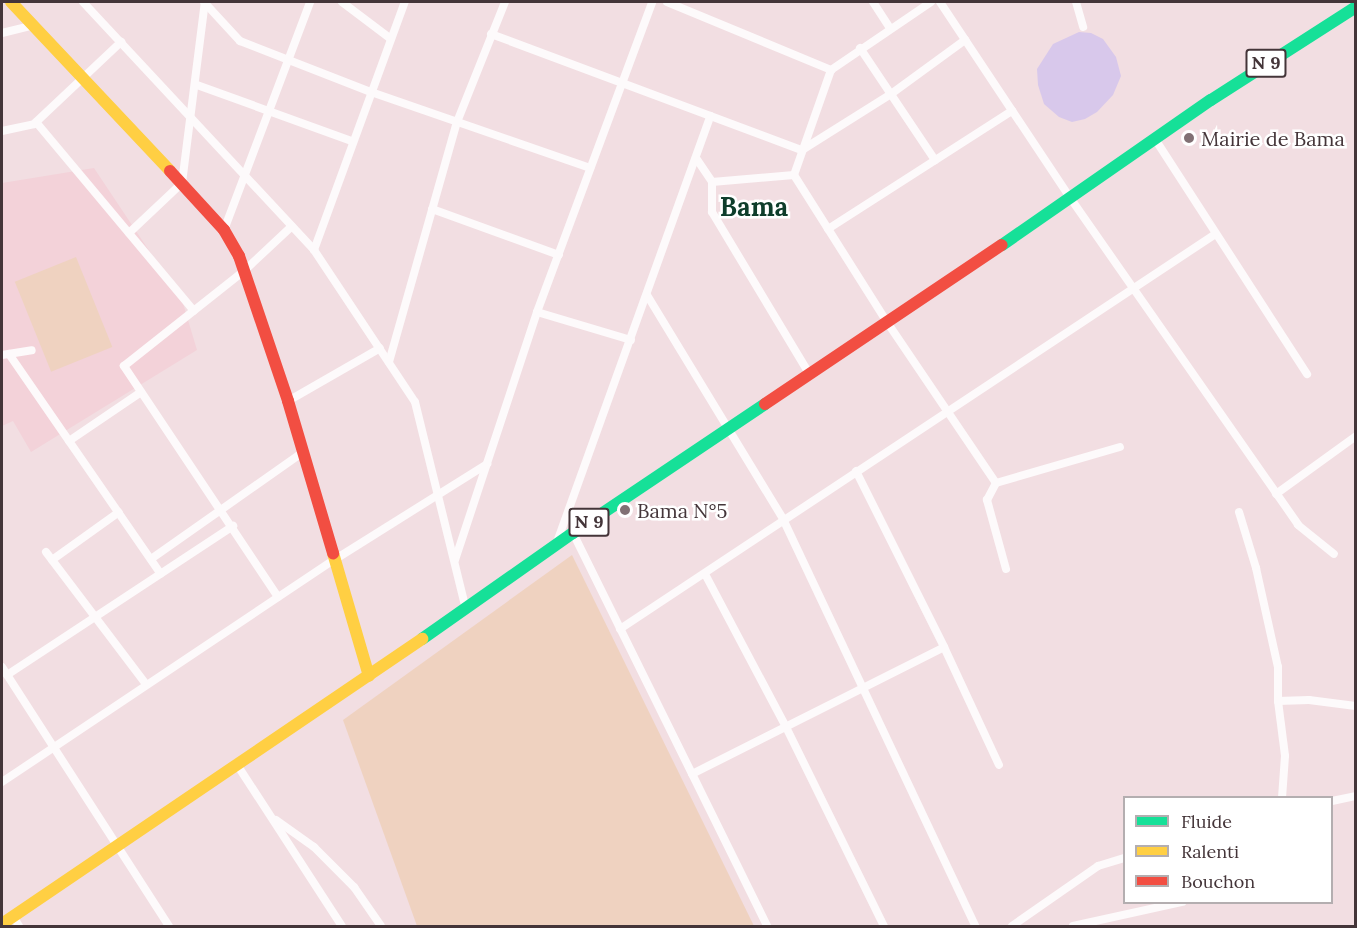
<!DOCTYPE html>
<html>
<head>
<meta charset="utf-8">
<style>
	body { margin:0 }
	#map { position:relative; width:1357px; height:928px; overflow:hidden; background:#f2dee2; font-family:Lora,serif }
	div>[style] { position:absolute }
	.built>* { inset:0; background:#f3d2d9 }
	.green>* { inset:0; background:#efd2c0; transform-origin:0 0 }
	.water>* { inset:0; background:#d8c8eb }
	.street>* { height:8px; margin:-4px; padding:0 4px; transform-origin:4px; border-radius:4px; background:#fdfafb }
	.fast>* { height:12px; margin:-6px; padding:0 6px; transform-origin:6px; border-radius:6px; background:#16e098 }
	.slow>* { height:12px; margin:-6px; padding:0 6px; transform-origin:6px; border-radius:6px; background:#ffcf43 }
	.jam>* { height:12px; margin:-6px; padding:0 6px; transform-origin:6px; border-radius:6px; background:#f24e42 }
	.dots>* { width:16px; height:16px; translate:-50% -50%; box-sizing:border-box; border:3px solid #fff; border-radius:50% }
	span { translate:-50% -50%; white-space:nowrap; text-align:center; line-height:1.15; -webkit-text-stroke:5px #fff; paint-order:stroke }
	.shield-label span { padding:2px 4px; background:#fff; border:2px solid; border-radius:4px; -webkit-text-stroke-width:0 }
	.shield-label { font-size:18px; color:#443539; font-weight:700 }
	.poi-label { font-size:20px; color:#443539 }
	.left { translate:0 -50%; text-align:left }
	.district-label { font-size:26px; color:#0e3d2b; font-weight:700 }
	.frame { position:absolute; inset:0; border:3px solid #443539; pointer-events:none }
	.legend { position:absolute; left:1123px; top:796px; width:210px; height:108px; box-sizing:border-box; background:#fff; border:2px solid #b4aeb0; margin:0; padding:8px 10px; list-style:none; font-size:18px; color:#443539 }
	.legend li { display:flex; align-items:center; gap:12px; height:30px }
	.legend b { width:30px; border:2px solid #b4aeb0 }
</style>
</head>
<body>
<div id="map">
	<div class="built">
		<i style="clip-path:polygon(94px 168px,182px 300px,197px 350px,31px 452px,13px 421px,2px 426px,2px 183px)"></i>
	</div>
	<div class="green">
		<i style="left:76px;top:257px;width:97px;height:66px;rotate:68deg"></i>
		<i style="clip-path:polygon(572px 555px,754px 926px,417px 926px,343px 720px)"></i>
	</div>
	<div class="water">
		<i style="clip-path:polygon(1079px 32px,1091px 33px,1103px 39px,1116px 57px,1121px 76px,1113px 95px,1097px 112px,1085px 119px,1072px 122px,1059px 117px,1044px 104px,1038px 85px,1037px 69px,1053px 44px)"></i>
	</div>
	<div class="street">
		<i style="left:83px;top:2px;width:339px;rotate:47deg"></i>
		<i style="left:314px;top:250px;width:182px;rotate:56.4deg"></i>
		<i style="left:415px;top:402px;width:213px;rotate:76.2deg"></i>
		<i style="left:204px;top:2px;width:53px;rotate:47.3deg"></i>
		<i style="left:240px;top:41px;width:141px;rotate:21.3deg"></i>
		<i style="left:371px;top:92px;width:232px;rotate:19.1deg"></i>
		<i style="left:342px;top:2px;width:61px;rotate:37.1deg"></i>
		<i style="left:667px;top:2px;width:178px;rotate:22.5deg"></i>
		<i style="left:873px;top:2px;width:31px;rotate:57deg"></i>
		<i style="left:940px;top:2px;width:237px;rotate:56.4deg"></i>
		<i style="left:1071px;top:199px;width:397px;rotate:55.1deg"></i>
		<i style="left:1298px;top:525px;width:46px;rotate:38.9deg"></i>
		<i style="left:1076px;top:2px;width:26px;rotate:74deg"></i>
		<i style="left:2px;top:33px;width:32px;rotate:-14deg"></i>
		<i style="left:491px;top:34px;width:332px;rotate:20.5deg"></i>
		<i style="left:802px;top:150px;width:105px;rotate:-32.2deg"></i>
		<i style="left:891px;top:94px;width:92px;rotate:-36.1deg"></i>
		<i style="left:860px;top:48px;width:135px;rotate:56.2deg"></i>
		<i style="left:197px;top:85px;width:165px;rotate:19.9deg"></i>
		<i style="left:36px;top:122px;width:246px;rotate:50.1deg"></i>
		<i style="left:2px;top:131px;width:33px;rotate:-12deg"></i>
		<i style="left:34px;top:124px;width:120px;rotate:-43.3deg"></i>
		<i style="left:1155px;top:139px;width:280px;rotate:57.1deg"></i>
		<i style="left:696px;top:158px;width:29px;rotate:56deg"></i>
		<i style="left:712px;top:182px;width:30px;rotate:90deg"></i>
		<i style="left:712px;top:212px;width:190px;rotate:59deg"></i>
		<i style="left:794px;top:175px;width:174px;rotate:57.7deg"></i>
		<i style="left:887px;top:322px;width:194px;rotate:55.9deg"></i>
		<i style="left:794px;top:175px;width:111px;rotate:-70.6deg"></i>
		<i style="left:831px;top:70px;width:121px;rotate:-34.2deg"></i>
		<i style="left:712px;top:182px;width:82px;rotate:-4.9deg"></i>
		<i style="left:432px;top:209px;width:135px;rotate:19.9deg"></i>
		<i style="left:828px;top:229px;width:219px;rotate:-32.7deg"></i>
		<i style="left:224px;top:230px;width:244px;rotate:-69.3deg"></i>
		<i style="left:129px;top:233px;width:73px;rotate:-43.3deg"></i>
		<i style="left:182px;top:183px;width:182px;rotate:-82.8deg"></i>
		<i style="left:314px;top:250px;width:264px;rotate:-69.9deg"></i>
		<i style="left:647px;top:295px;width:262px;rotate:58.7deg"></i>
		<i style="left:783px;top:519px;width:450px;rotate:64.7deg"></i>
		<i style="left:537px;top:312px;width:98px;rotate:16.6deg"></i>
		<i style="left:9px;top:354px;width:267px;rotate:55.4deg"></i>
		<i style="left:2px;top:355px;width:30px;rotate:-9deg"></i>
		<i style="left:389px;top:362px;width:249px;rotate:-74.2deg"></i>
		<i style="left:457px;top:122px;width:129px;rotate:-68.2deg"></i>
		<i style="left:288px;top:401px;width:106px;rotate:-29.9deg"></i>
		<i style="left:69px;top:441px;width:87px;rotate:-34.2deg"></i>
		<i style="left:856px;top:471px;width:197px;rotate:63.4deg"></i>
		<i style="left:944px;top:647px;width:130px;rotate:65deg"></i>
		<i style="left:1276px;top:494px;width:99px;rotate:-35.9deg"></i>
		<i style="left:1239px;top:512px;width:59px;rotate:73.1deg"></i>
		<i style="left:1256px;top:568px;width:101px;rotate:77.5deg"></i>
		<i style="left:1278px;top:667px;width:34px;rotate:90deg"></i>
		<i style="left:1278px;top:701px;width:55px;rotate:82.7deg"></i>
		<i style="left:1285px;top:756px;width:42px;rotate:94.1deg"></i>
		<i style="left:573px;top:533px;width:438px;rotate:63.7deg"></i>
		<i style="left:557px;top:542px;width:453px;rotate:-70.2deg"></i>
		<i style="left:46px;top:552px;width:166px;rotate:52.9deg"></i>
		<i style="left:151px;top:559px;width:186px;rotate:-35.1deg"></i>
		<i style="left:52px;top:560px;width:82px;rotate:-35.6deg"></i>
		<i style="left:455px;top:560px;width:261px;rotate:-71.7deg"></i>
		<i style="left:537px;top:312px;width:331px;rotate:-69.6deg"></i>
		<i style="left:1006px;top:569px;width:72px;rotate:-105.4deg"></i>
		<i style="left:987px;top:500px;width:19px;rotate:-62deg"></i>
		<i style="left:996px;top:483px;width:129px;rotate:-16.2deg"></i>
		<i style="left:705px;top:574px;width:173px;rotate:62.1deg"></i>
		<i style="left:786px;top:727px;width:222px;rotate:63.8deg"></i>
		<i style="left:278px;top:597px;width:278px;rotate:-123.7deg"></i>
		<i style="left:124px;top:366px;width:154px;rotate:-38.4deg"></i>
		<i style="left:245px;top:270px;width:64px;rotate:-43.1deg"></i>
		<i style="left:620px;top:629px;width:713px;rotate:-33.56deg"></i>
		<i style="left:2px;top:667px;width:308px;rotate:57.2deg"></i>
		<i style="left:7px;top:675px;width:271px;rotate:-33.4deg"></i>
		<i style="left:1278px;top:701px;width:31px;rotate:-2deg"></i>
		<i style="left:1309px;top:700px;width:47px;rotate:7.3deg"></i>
		<i style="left:236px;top:763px;width:194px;rotate:57deg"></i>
		<i style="left:692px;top:774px;width:282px;rotate:-26.7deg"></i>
		<i style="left:2px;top:782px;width:399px;rotate:-33.8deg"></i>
		<i style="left:334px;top:560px;width:181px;rotate:-32.1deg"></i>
		<i style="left:1332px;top:801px;width:25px;rotate:-12deg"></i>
		<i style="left:276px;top:820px;width:47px;rotate:35.4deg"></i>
		<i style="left:314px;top:847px;width:57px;rotate:45deg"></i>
		<i style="left:354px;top:887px;width:47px;rotate:55.3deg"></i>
		<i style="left:13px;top:916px;width:12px;rotate:59deg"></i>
		<i style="left:1012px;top:926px;width:105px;rotate:-34.9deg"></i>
		<i style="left:1098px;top:866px;width:27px;rotate:-17deg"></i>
		<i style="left:1073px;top:926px;width:112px;rotate:-12.4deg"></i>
	</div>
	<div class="fast">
		<i style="left:1002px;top:245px;width:254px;rotate:-34.8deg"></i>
		<i style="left:1211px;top:100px;width:172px;rotate:-32.7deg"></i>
		<i style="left:422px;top:639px;width:184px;rotate:-35.1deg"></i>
		<i style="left:573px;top:533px;width:231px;rotate:-33.9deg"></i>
	</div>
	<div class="slow">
		<i style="left:11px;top:2px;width:232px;rotate:46.7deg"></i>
		<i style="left:333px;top:553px;width:128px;rotate:73.7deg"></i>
		<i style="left:2px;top:924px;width:508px;rotate:-34.16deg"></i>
	</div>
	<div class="jam">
		<i style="left:170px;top:171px;width:80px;rotate:47.5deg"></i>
		<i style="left:224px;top:230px;width:30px;rotate:60deg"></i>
		<i style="left:239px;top:256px;width:153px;rotate:71.3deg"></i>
		<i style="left:288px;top:401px;width:159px;rotate:73.5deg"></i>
		<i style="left:765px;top:404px;width:285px;rotate:-33.9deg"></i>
	</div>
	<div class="dots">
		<i style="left:1189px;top:138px;background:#817074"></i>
		<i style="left:625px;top:510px;background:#817074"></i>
	</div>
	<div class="shield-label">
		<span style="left:1266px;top:63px">N 9</span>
		<span style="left:589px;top:522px">N 9</span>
	</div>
	<div class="poi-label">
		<span class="left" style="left:1201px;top:138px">Mairie de Bama</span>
		<span class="left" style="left:637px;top:510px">Bama N°5</span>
	</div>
	<div class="district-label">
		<span style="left:754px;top:207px">Bama</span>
	</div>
	<div class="frame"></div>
	<ul class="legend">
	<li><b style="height:8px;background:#16e098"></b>Fluide</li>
	<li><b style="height:8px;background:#ffcf43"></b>Ralenti</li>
	<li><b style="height:8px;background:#f24e42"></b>Bouchon</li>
	</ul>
</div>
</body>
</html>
